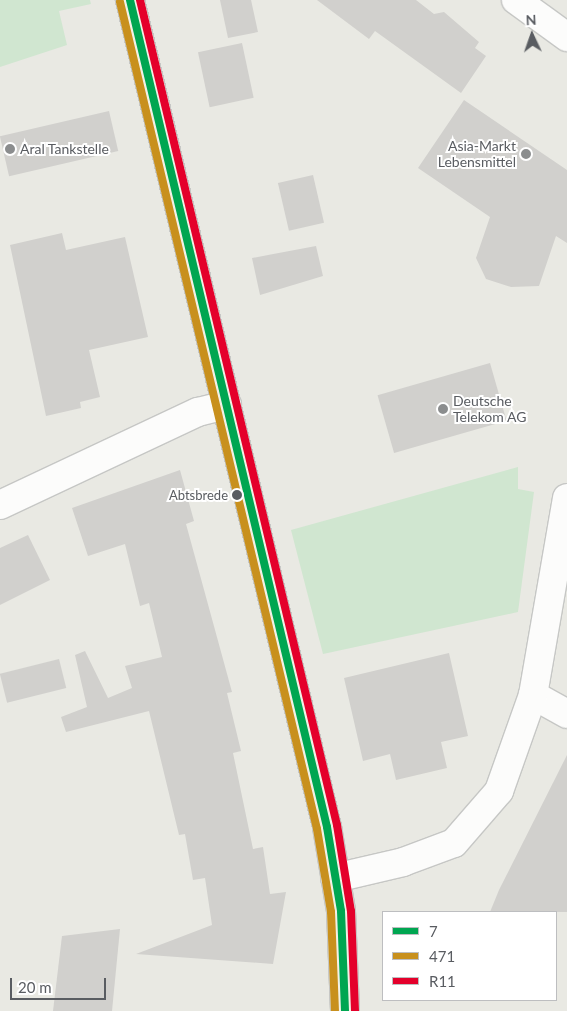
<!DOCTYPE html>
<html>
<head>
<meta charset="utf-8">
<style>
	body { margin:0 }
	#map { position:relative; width:567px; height:1011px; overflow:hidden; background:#e9e9e3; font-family:Lato,sans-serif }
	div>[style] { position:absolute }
	.green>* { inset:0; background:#d0e6d0 }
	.building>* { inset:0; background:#d1d0cd; transform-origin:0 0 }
	.roads { filter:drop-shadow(1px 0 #c6c7c5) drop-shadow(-1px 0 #c6c7c5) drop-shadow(0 1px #c6c7c5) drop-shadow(0 -1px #c6c7c5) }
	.minor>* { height:28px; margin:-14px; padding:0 14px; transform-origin:14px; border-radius:14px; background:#fcfcfb }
	.major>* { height:28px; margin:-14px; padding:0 14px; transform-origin:14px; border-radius:14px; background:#f2f1e6 }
	.bus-1>* { height:8px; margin:-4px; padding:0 4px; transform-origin:4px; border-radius:4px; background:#00a651 }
	.bus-2>* { height:8px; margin:-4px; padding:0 4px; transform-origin:4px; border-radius:4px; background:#c8901d }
	.bus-3>* { height:8px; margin:-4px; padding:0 4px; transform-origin:4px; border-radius:4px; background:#e4002b }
	.dots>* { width:14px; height:14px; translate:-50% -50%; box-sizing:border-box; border:2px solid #fff; border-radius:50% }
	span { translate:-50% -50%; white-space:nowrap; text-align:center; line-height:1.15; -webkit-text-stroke:4px #fff; paint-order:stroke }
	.bus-label { font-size:13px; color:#595c61 }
	.right { translate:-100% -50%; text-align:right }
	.poi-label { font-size:14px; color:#595c61 }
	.left { translate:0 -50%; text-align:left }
	.legend { position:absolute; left:382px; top:911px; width:175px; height:90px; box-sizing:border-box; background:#fff; border:1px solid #bdbec0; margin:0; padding:6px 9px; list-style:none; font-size:15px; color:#595c61 }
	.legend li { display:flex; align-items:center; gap:10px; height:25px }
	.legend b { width:25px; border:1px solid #bdbec0 }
	.north { position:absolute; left:507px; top:10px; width:50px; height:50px; -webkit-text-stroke:4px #fff; paint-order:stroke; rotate:357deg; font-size:14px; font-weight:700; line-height:20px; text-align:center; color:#595c61 }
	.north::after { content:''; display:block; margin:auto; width:18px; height:22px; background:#595c61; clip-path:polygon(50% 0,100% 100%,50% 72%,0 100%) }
	.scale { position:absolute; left:10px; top:978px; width:96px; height:22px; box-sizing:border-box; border:2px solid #595c61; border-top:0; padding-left:6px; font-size:15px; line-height:18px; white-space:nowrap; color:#595c61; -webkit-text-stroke:4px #fff; paint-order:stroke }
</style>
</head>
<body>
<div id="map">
	<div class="green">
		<i style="clip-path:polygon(0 0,90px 0,91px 4px,59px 11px,67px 45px,0 67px)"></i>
		<i style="clip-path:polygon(518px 467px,518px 489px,534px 492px,518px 612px,323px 654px,291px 530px)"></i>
	</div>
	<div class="building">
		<i style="clip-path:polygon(220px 0,251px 0,258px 32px,228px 38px)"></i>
		<i style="clip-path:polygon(317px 0,416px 0,434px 14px,444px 12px,479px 42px,475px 48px,486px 56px,461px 93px,375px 31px,369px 39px)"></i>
		<i style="left:242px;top:43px;width:56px;height:45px;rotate:78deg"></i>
		<i style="clip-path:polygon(464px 100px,567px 170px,567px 243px,556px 236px,539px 286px,511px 287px,486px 279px,476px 258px,490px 217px,418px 168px)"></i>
		<i style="left:109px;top:111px;width:41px;height:112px;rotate:77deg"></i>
		<i style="left:313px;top:175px;width:49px;height:36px;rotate:77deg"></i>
		<i style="clip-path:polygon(62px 233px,66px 250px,125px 237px,148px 337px,89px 350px,100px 397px,80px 402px,81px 408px,46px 416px,10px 245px)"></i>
		<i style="clip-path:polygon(316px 246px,323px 276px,260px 295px,252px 258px)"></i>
		<i style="left:490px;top:363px;width:60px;height:117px;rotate:74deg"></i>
		<i style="clip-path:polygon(180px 470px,194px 521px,186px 524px,232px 692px,227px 693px,241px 751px,233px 753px,253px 849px,263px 847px,270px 894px,286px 892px,273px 964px,136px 954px,212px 925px,205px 878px,193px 880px,185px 834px,179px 835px,149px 711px,66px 732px,61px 717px,87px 707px,75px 655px,85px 651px,108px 698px,132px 688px,125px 666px,162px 657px,149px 603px,140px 606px,125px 544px,88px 556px,72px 508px)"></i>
		<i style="clip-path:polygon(28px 535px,50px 580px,0 605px,0 548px)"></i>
		<i style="clip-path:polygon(449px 653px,468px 736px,441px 742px,447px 768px,396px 780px,390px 754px,363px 761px,344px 678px)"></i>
		<i style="left:59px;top:659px;width:30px;height:61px;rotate:76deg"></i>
		<i style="clip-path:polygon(567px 755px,567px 912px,490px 912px,499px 890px)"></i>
		<i style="clip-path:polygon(120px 929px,112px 1011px,53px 1011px,62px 936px)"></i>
	</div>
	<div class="roads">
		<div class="minor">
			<i style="left:516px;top:0;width:63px;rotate:36deg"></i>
			<i style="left:0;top:505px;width:219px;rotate:-25.2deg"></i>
			<i style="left:198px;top:412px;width:30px;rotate:-14deg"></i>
			<i style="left:533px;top:695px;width:39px;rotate:29deg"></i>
			<i style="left:335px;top:878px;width:70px;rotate:-13.2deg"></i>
			<i style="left:403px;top:862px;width:54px;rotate:-20.4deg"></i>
			<i style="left:454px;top:843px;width:69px;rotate:-49.1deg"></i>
			<i style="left:499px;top:791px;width:102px;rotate:-70.5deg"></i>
			<i style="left:533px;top:695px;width:200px;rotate:-80.2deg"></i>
		</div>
		<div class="major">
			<i style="left:130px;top:0;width:850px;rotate:76.6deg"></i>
			<i style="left:327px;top:827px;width:85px;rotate:80.5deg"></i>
			<i style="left:341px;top:911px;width:100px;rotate:87.7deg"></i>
		</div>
	</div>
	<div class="bus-1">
		<i style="left:130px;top:0;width:850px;rotate:76.6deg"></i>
		<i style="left:327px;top:827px;width:85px;rotate:80.5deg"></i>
		<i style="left:341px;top:911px;width:100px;rotate:87.7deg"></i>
	</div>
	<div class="bus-2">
		<i style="left:120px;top:2px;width:850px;rotate:76.6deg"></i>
		<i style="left:317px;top:829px;width:84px;rotate:80.4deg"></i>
		<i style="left:331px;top:912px;width:99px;rotate:87.7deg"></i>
	</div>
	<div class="bus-3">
		<i style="left:140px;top:0;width:848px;rotate:76.57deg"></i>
		<i style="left:337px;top:825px;width:87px;rotate:80.8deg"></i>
		<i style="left:351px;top:911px;width:100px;rotate:87.7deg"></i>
	</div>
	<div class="dots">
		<i style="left:10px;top:149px;background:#8b8d8e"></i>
		<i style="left:526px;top:154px;background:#8b8d8e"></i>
		<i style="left:443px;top:409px;background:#8b8d8e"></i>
		<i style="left:237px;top:495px;background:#595c61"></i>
	</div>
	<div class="bus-label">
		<span class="right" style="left:228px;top:495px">Abtsbrede</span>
	</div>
	<div class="poi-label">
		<span class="right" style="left:516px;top:154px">Asia-Markt<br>Lebensmittel</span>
		<span class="left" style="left:20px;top:149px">Aral Tankstelle</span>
		<span class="left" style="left:453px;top:409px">Deutsche<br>Telekom AG</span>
	</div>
	<ul class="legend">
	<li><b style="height:6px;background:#00a651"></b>7</li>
	<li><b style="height:6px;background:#c8901d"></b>471</li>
	<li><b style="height:6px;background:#e4002b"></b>R11</li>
	</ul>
	<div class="north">N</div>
	<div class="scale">20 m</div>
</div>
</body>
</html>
